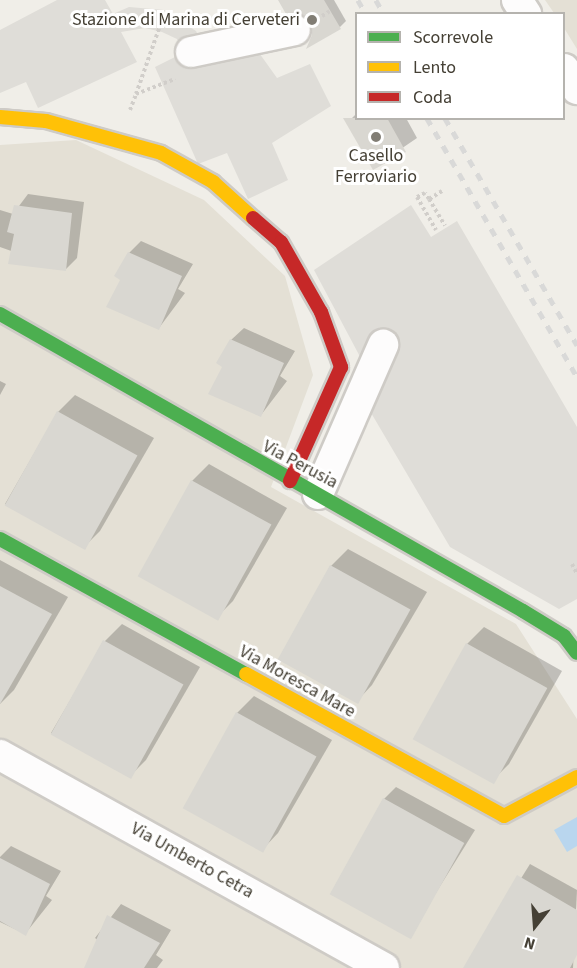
<!DOCTYPE html>
<html>
<head>
<meta charset="utf-8">
<style>
	body { margin:0 }
	#map { position:relative; width:577px; height:968px; overflow:hidden; background:#f0eee8; font-family:"Source Sans 3",sans-serif }
	div>[style] { position:absolute }
	.residential>* { inset:0; background:#e4e0d5 }
	.parking>* { inset:0; background:#dfddd8 }
	.water>* { inset:0; background:#b9d6ee }
	.shadow>* { inset:0; background:#0003 }
	.building>* { inset:0; background:#d9d7d1; transform-origin:0 0 }
	.path>* { height:4px; margin-top:-2px; transform-origin:0; background:repeating-linear-gradient(90deg,#d1ceca 0 3px,transparent 0 6px) }
	.roads { filter:drop-shadow(2px 0 #cecbc6) drop-shadow(-2px 0 #cecbc6) drop-shadow(0 2px #cecbc6) drop-shadow(0 -2px #cecbc6) }
	.street>* { height:30px; margin:-15px; padding:0 15px; transform-origin:15px; border-radius:15px; background:#fdfcfc }
	.fast>* { height:14px; margin:-7px; padding:0 7px; transform-origin:7px; border-radius:7px; background:#4caf50 }
	.slow>* { height:14px; margin:-7px; padding:0 7px; transform-origin:7px; border-radius:7px; background:#ffc107 }
	.jam>* { height:14px; margin:-7px; padding:0 7px; transform-origin:7px; border-radius:7px; background:#c62828 }
	.rail>* { height:4.5px; margin-top:-2.25px; transform-origin:0; background:repeating-linear-gradient(90deg,#d9d9d8 0 8px,transparent 0 16px) }
	.dots>* { width:16px; height:16px; translate:-50% -50%; box-sizing:border-box; border:3px solid #fff; border-radius:50% }
	span { translate:-50% -50%; white-space:nowrap; text-align:center; line-height:1.15; -webkit-text-stroke:6px #fff; paint-order:stroke }
	.poi-label { font-size:18px; color:#454035 }
	.right { translate:-100% -50%; text-align:right }
	.street-label { font-size:18px; color:#454035 }
	.legend { position:absolute; left:355px; top:12px; width:210px; height:108px; box-sizing:border-box; background:#fff; border:2px solid #b5b3ae; margin:0; padding:8px 10px; list-style:none; font-size:18px; color:#454035 }
	.legend li { display:flex; align-items:center; gap:12px; height:30px }
	.legend b { width:30px; border:2px solid #b5b3ae }
	.north { position:absolute; left:505px; top:896px; width:60px; height:60px; -webkit-text-stroke:4px #fff; paint-order:stroke; rotate:197deg; font-size:16px; font-weight:700; line-height:24px; text-align:center; color:#454035 }
	.north::after { content:''; display:block; margin:auto; width:21px; height:27px; background:#454035; clip-path:polygon(50% 0,100% 100%,50% 72%,0 100%) }
</style>
</head>
<body>
<div id="map">
	<div class="residential">
		<i style="clip-path:polygon(545px 0,577px 0,577px 49px,564px 28px,564px 14px,554px 13px)"></i>
		<i style="clip-path:polygon(76px 140px,204px 200px,285px 276px,313px 375px,271px 487px,516px 624px,577px 719px,577px 968px,0 968px,0 145px)"></i>
	</div>
	<div class="parking">
		<i style="clip-path:polygon(57px 0,105px 0,113px 14px,129px 7px,164px 10px,196px 31px,203px 45px,242px 29px,277px 78px,310px 64px,331px 106px,272px 143px,288px 180px,248px 199px,227px 153px,198px 164px,155px 67px,185px 52px,177px 39px,162px 32px,145px 28px,121px 32px,137px 62px,38px 108px,26px 82px,0 93px,0 30px)"></i>
		<i style="clip-path:polygon(411px 205px,431px 237px,457px 221px,577px 427px,577px 599px,559px 609px,450px 547px,357px 389px,366px 368px,314px 270px)"></i>
	</div>
	<div class="water">
		<i style="clip-path:polygon(577px 817px,577px 846px,567px 852px,554px 830px)"></i>
	</div>
	<div class="shadow">
		<i style="clip-path:polygon(279px 0,334px 0,346px 21px,340px 27px,309px 18px)"></i>
		<i style="clip-path:polygon(356px 114px,356px 118px,406px 118px,417px 138px,373px 168px,347px 123px)"></i>
		<i style="clip-path:polygon(28px 194px,84px 202px,77px 258px,65px 270px,0 247px,0 210px,13px 214px)"></i>
		<i style="clip-path:polygon(141px 241px,193px 264px,178px 289px,185px 293px,159px 328px,122px 280px,129px 253px)"></i>
		<i style="clip-path:polygon(244px 328px,295px 351px,280px 376px,287px 381px,261px 415px,224px 366px,231px 340px)"></i>
		<i style="clip-path:polygon(0 381px,6px 384px,0 395px)"></i>
		<i style="clip-path:polygon(75px 395px,154px 438px,100px 531px,83px 548px,5px 504px,58px 412px)"></i>
		<i style="clip-path:polygon(209px 464px,287px 508px,233px 601px,216px 618px,192px 481px)"></i>
		<i style="clip-path:polygon(348px 549px,427px 592px,372px 685px,356px 702px,331px 566px)"></i>
		<i style="clip-path:polygon(0 560px,68px 597px,14px 690px,0 704px)"></i>
		<i style="clip-path:polygon(122px 624px,200px 667px,146px 760px,129px 777px,51px 733px,105px 641px)"></i>
		<i style="clip-path:polygon(484px 627px,562px 671px,509px 764px,492px 781px,467px 644px)"></i>
		<i style="clip-path:polygon(254px 696px,332px 740px,278px 833px,262px 850px,237px 713px)"></i>
		<i style="clip-path:polygon(396px 787px,475px 830px,409px 936px,384px 799px)"></i>
		<i style="clip-path:polygon(11px 846px,61px 871px,46px 896px,52px 900px,25px 934px,0 922px,0 857px)"></i>
		<i style="clip-path:polygon(530px 864px,577px 890px,573px 968px,465px 968px)"></i>
		<i style="clip-path:polygon(121px 904px,171px 930px,156px 955px,163px 960px,157px 968px,86px 968px,102px 943px,95px 938px)"></i>
	</div>
	<div class="building">
		<i style="clip-path:polygon(278px 0,324px 0,341px 29px,306px 49px,312px 35px,308px 19px,286px 14px)"></i>
		<i style="clip-path:polygon(343px 118px,387px 118px,406px 152px,373px 170px)"></i>
		<i style="clip-path:polygon(14px 205px,72px 213px,66px 271px,8px 264px,14px 234px,7px 232px)"></i>
		<i style="clip-path:polygon(128px 252px,182px 276px,159px 330px,106px 307px,120px 280px,114px 276px)"></i>
		<i style="clip-path:polygon(230px 339px,284px 363px,261px 417px,208px 394px,222px 367px,216px 363px)"></i>
		<i style="left:57px;top:411px;width:92px;height:108px;rotate:29deg"></i>
		<i style="left:191px;top:480px;width:92px;height:110px;rotate:29deg"></i>
		<i style="left:330px;top:565px;width:92px;height:108px;rotate:29deg"></i>
		<i style="clip-path:polygon(0 586px,52px 614px,0 704px)"></i>
		<i style="left:103px;top:640px;width:92px;height:108px;rotate:29deg"></i>
		<i style="left:466px;top:643px;width:93px;height:110px;rotate:29deg"></i>
		<i style="left:236px;top:712px;width:92px;height:110px;rotate:29deg"></i>
		<i style="left:383px;top:798px;width:93px;height:110px;rotate:29deg"></i>
		<i style="clip-path:polygon(0 858px,50px 884px,26px 936px,0 921px)"></i>
		<i style="clip-path:polygon(517px 875px,577px 910px,577px 955px,570px 968px,463px 968px)"></i>
		<i style="clip-path:polygon(107px 915px,160px 943px,144px 968px,84px 968px)"></i>
	</div>
	<div class="path">
		<i style="left:322px;top:16px;width:9px;rotate:-32deg"></i>
		<i style="left:136px;top:94px;width:78px;rotate:-70.6deg"></i>
		<i style="left:130px;top:110px;width:17px;rotate:-69deg"></i>
		<i style="left:136px;top:94px;width:42px;rotate:-21deg"></i>
		<i style="left:442px;top:191px;width:15px;rotate:148deg"></i>
		<i style="left:429px;top:199px;width:31px;rotate:59deg"></i>
		<i style="left:429px;top:199px;width:7px;rotate:-124deg"></i>
		<i style="left:425px;top:193px;width:9px;rotate:153deg"></i>
		<i style="left:417px;top:197px;width:38px;rotate:60deg"></i>
		<i style="left:572px;top:564px;width:11px;rotate:63deg"></i>
	</div>
	<div class="roads">
		<div class="street">
			<i style="left:517px;top:0;width:17px;rotate:57deg"></i>
			<i style="left:191px;top:52px;width:106px;rotate:-11.9deg"></i>
			<i style="left:564px;top:69px;width:24px;rotate:57deg"></i>
			<i style="left:318px;top:494px;width:163px;rotate:-66.4deg"></i>
			<i style="left:0;top:755px;width:439px;rotate:29deg"></i>
		</div>
		<div class="fast">
			<i style="left:0;top:314px;width:601px;rotate:29.59deg"></i>
			<i style="left:523px;top:611px;width:48px;rotate:31.4deg"></i>
			<i style="left:564px;top:636px;width:21px;rotate:53deg"></i>
			<i style="left:0;top:539px;width:281px;rotate:28.8deg"></i>
		</div>
		<div class="slow">
			<i style="left:0;top:117px;width:46px;rotate:5deg"></i>
			<i style="left:46px;top:121px;width:119px;rotate:15.5deg"></i>
			<i style="left:161px;top:153px;width:60px;rotate:29.1deg"></i>
			<i style="left:213px;top:182px;width:54px;rotate:42deg"></i>
			<i style="left:246px;top:674px;width:294px;rotate:28.8deg"></i>
			<i style="left:504px;top:816px;width:83px;rotate:-28.1deg"></i>
		</div>
		<div class="jam">
			<i style="left:253px;top:218px;width:37px;rotate:41deg"></i>
			<i style="left:281px;top:242px;width:81px;rotate:60.3deg"></i>
			<i style="left:321px;top:312px;width:59px;rotate:70deg"></i>
			<i style="left:341px;top:367px;width:125px;rotate:114.1deg"></i>
		</div>
	</div>
	<div class="rail">
		<i style="left:358px;top:0;width:16px;rotate:60deg"></i>
		<i style="left:376px;top:0;width:16px;rotate:60deg"></i>
		<i style="left:427px;top:118px;width:299px;rotate:59.9deg"></i>
		<i style="left:445px;top:118px;width:263px;rotate:59.8deg"></i>
	</div>
	<div class="dots">
		<i style="left:312px;top:20px;background:#817d74"></i>
		<i style="left:376px;top:137px;background:#817d74"></i>
	</div>
	<div class="poi-label">
		<span class="right" style="left:300px;top:20px">Stazione di Marina di Cerveteri</span>
		<span style="left:376px;top:167px">Casello<br>Ferroviario</span>
	</div>
	<div class="street-label">
		<span style="left:300px;top:465px;rotate:28deg">Via Perusia</span>
		<span style="left:297px;top:682px;rotate:29deg">Via Moresca Mare</span>
		<span style="left:192px;top:861px;rotate:29deg">Via Umberto Cetra</span>
	</div>
	<ul class="legend">
	<li><b style="height:8px;background:#4caf50"></b>Scorrevole</li>
	<li><b style="height:8px;background:#ffc107"></b>Lento</li>
	<li><b style="height:8px;background:#c62828"></b>Coda</li>
	</ul>
	<div class="north">N</div>
</div>
</body>
</html>
